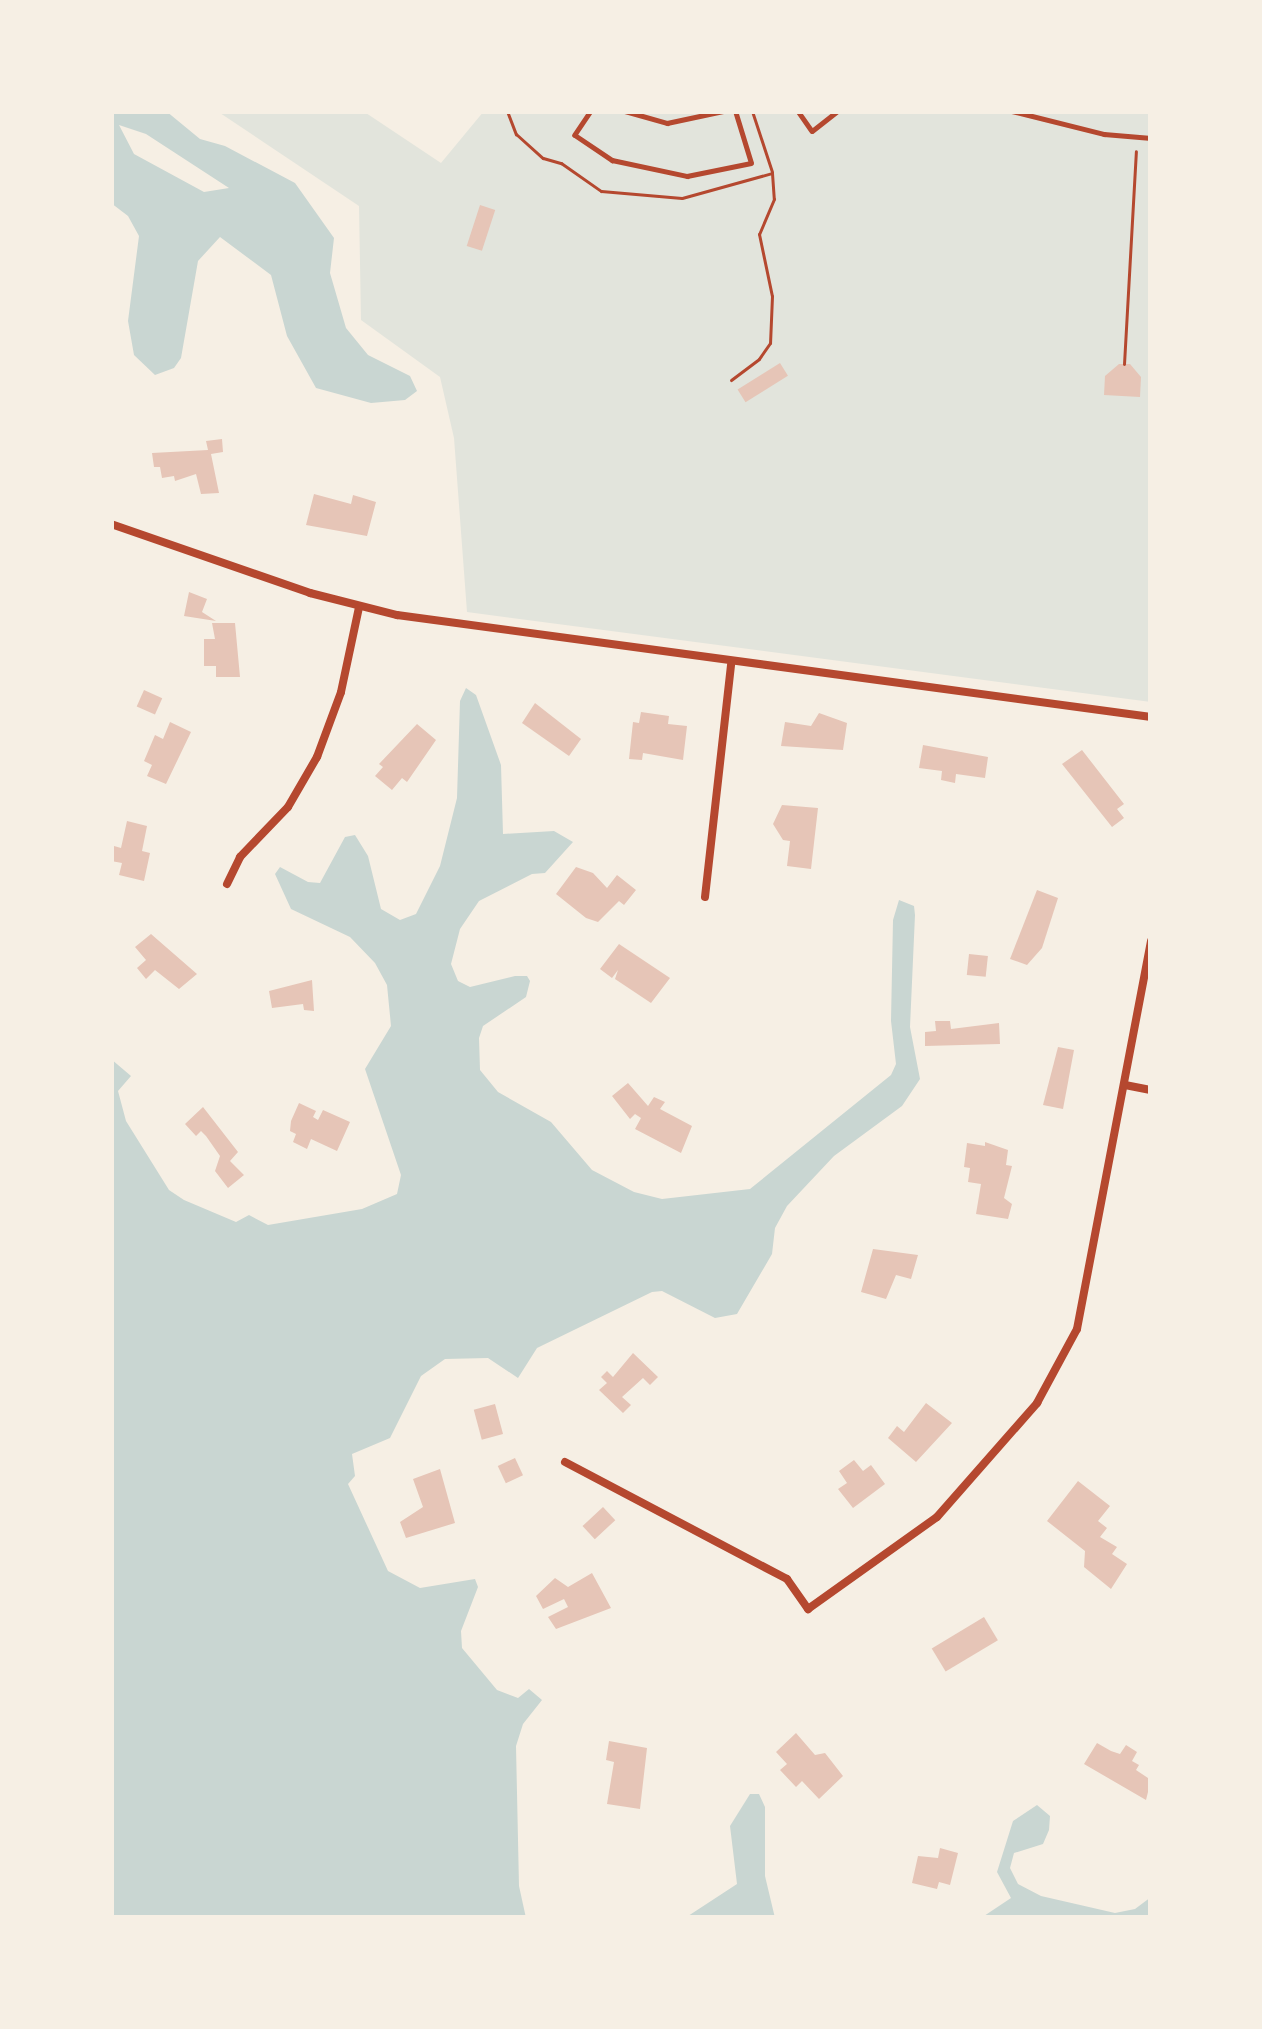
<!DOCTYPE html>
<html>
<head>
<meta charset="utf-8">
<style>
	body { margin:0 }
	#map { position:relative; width:1262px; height:2029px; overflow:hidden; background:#f6efe4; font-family:Overpass,sans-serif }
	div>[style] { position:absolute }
	.green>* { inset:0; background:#e2e4dc }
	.water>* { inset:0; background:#c9d6d2 }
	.building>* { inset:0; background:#e6c5b7; transform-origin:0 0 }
	.path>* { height:3px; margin:-1.5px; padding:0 1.5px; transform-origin:1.5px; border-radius:1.5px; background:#b5482f }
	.service>* { height:4.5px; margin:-2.25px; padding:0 2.25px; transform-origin:2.25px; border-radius:2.25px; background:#b5482f }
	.minor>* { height:8px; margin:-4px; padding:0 4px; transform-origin:4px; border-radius:4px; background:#b5482f }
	span { translate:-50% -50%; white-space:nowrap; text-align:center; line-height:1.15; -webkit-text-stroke:9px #f6efe4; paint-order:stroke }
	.frame { position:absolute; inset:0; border:114px solid #f6efe4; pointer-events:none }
</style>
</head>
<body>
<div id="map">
	<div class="green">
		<i style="clip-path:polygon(217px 111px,363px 111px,441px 163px,484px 111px,1151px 111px,1151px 702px,467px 612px,454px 438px,440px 377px,361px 320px,359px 206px)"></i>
	</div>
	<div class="water">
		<i style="clip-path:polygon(evenodd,111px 111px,166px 111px,200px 139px,225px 146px,295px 183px,334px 238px,330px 273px,346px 328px,368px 355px,410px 376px,417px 391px,405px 400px,371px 403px,316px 388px,287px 336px,271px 275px,220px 237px,198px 261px,181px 358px,174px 368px,155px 375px,134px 355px,128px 321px,139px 236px,128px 216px,111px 203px,111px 111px,119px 125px,146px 134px,229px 188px,204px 192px,134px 154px,119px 125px)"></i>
		<i style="clip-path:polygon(466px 688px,476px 695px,501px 765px,503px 834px,554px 831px,573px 842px,545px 873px,532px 874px,479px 901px,460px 929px,451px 964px,458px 981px,470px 987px,515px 976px,527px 976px,530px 981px,526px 997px,483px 1026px,479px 1038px,480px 1070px,498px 1092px,551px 1122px,592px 1170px,634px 1192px,662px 1199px,750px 1189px,891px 1075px,896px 1064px,891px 1021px,893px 920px,899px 900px,914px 906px,915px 915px,910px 1027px,920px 1079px,902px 1106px,834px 1156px,787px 1206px,775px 1228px,772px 1254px,737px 1314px,715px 1318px,662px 1291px,652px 1292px,537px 1348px,518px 1378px,488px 1358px,445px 1359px,421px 1376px,390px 1438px,352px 1454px,355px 1476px,348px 1484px,388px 1571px,420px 1588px,475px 1579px,478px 1587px,461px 1631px,462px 1648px,497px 1690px,518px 1698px,529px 1689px,542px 1700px,523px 1724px,516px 1746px,519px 1886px,526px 1918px,111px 1918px,111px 1059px,131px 1076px,118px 1091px,126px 1121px,169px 1190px,184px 1200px,236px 1222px,249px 1215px,268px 1225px,362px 1209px,397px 1194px,401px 1175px,365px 1069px,391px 1026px,387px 985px,375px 963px,350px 937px,291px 909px,275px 874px,280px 867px,308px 882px,320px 883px,345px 837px,355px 835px,368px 856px,381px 909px,400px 920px,416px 914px,440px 866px,457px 798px,460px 701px)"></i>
		<i style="clip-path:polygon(750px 1794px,759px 1794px,765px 1807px,765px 1876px,775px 1918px,685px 1918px,737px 1884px,730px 1826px)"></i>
		<i style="clip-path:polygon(1037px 1805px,1050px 1816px,1049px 1830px,1043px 1844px,1014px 1853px,1010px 1868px,1018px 1884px,1041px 1896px,1115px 1913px,1135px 1909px,1151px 1897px,1151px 1918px,981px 1918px,1011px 1898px,997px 1872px,1013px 1821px)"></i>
	</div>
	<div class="building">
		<i style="left:480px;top:205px;width:16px;height:43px;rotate:18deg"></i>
		<i style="left:780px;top:363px;width:15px;height:50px;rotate:58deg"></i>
		<i style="clip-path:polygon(1119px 364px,1130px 364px,1141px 377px,1140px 397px,1104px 395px,1105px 376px)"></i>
		<i style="clip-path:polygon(222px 439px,223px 452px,211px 454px,219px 493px,201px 494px,196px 474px,175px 481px,174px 476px,162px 478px,160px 467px,154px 467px,152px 453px,208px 450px,206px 441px)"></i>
		<i style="clip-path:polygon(314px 494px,351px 504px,353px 495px,376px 502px,367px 536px,306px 525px)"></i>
		<i style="clip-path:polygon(189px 592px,207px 599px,202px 612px,216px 621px,184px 616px)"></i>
		<i style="clip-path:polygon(212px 623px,235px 623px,240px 677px,216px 677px,216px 666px,204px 666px,204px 639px,215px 639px)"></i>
		<i style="left:144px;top:690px;width:20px;height:18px;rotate:24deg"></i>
		<i style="clip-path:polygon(535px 703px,581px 739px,569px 756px,522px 723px)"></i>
		<i style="clip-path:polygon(641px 712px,669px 716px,668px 724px,687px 726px,683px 760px,643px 753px,642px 760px,629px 759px,633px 722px,639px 723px)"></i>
		<i style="clip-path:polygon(819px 713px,847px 723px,843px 750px,781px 746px,785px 722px,811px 726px)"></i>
		<i style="clip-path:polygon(170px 722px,191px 732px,166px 784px,147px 776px,152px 765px,144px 761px,155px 735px,163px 739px)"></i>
		<i style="clip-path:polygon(417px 724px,436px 740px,407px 782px,402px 778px,392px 790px,375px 776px,383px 767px,379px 764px)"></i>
		<i style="clip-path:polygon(923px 745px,988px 757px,985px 778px,956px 774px,955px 783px,941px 780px,942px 771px,919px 768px)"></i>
		<i style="clip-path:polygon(1082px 750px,1124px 804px,1117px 809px,1124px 818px,1112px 827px,1062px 764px)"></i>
		<i style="clip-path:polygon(782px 805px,818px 808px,811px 869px,787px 866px,790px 841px,783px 840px,773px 824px)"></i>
		<i style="clip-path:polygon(127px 821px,147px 826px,142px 851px,150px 853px,144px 881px,119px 875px,122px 863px,111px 861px,114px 846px,121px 848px)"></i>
		<i style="clip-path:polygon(576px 867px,593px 873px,607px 888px,617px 875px,636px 890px,624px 905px,619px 901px,598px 922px,586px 918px,556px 894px)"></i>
		<i style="clip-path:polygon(1037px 890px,1058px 898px,1042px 948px,1027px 965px,1010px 959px)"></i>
		<i style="clip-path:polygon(151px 934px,197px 974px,179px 989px,155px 970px,146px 979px,137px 968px,146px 960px,135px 947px)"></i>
		<i style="clip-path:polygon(619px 944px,670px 978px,651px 1003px,615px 979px,618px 970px,612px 978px,600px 969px)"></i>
		<i style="left:969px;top:954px;width:19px;height:21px;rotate:6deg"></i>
		<i style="clip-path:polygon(312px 980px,314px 1011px,304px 1010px,303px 1004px,272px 1008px,269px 991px)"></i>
		<i style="clip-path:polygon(935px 1021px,950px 1021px,951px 1029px,999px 1023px,1000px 1044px,925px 1046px,925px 1032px,936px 1031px)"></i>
		<i style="clip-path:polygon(1058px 1047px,1074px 1050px,1063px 1109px,1043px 1105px)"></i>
		<i style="clip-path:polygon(628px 1083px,648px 1106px,654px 1097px,665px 1102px,660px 1109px,692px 1126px,681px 1153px,635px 1129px,641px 1118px,635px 1114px,630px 1119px,612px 1096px)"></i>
		<i style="clip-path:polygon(299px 1103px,316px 1111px,313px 1117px,318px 1120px,323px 1110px,350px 1122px,337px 1151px,311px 1139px,307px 1149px,293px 1142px,296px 1134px,290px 1131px,291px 1121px)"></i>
		<i style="clip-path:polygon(203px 1107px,238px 1152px,230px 1161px,244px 1175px,228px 1188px,215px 1171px,220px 1156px,206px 1136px,201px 1131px,196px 1136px,185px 1124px)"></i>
		<i style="clip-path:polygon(985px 1142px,1008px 1150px,1006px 1165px,1012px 1166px,1004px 1198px,1012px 1204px,1008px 1219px,976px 1214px,981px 1184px,968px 1182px,970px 1168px,964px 1167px,967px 1143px,985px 1146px)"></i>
		<i style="clip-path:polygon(873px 1249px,918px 1255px,911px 1279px,896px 1275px,886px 1299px,861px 1292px)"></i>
		<i style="clip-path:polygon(633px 1353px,658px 1377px,650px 1385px,643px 1378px,622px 1397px,631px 1405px,623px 1413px,599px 1390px,607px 1383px,601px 1377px,607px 1371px,613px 1377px)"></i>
		<i style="clip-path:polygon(926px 1403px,952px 1423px,916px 1462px,888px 1438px,897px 1426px,904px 1432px)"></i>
		<i style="left:495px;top:1404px;width:31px;height:22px;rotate:75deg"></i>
		<i style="left:515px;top:1458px;width:19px;height:19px;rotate:65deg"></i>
		<i style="clip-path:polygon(854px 1460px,863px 1471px,871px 1465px,885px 1484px,853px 1508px,838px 1489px,847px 1483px,839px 1471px)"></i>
		<i style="clip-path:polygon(440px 1469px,455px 1523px,406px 1538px,400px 1522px,423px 1507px,413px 1479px)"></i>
		<i style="clip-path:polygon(1078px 1481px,1110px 1506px,1098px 1521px,1107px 1528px,1100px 1537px,1117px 1547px,1112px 1554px,1127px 1564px,1111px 1589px,1084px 1567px,1085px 1551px,1047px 1521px)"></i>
		<i style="left:603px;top:1507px;width:18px;height:28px;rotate:47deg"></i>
		<i style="clip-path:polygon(592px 1573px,611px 1608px,556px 1629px,548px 1617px,568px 1607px,564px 1599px,543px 1609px,536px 1596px,555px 1578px,568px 1587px)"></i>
		<i style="left:984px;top:1617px;width:27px;height:61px;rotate:59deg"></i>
		<i style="clip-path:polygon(796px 1733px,815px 1755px,825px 1753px,843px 1776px,819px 1799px,802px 1781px,796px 1787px,780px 1770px,787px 1764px,776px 1752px)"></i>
		<i style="clip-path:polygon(609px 1741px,647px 1748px,640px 1809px,607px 1804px,614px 1762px,606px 1760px)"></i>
		<i style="clip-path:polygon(1097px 1743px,1111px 1751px,1120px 1754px,1126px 1745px,1137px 1752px,1132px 1761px,1139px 1765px,1136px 1770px,1151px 1780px,1146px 1800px,1084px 1764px)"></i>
		<i style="clip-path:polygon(940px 1848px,958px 1853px,950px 1885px,939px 1882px,937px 1889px,912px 1883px,918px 1856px,938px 1858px)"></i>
	</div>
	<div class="path">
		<i style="left:507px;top:111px;width:25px;rotate:69deg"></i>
		<i style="left:516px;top:134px;width:36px;rotate:42deg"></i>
		<i style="left:543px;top:158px;width:19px;rotate:16deg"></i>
		<i style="left:561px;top:163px;width:49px;rotate:35deg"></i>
		<i style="left:601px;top:191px;width:81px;rotate:4.9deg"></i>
		<i style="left:682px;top:198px;width:93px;rotate:-15.5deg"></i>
		<i style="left:772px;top:173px;width:26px;rotate:86deg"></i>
		<i style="left:774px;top:199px;width:38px;rotate:113deg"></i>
		<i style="left:759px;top:234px;width:63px;rotate:78.2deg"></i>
		<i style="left:772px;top:296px;width:47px;rotate:92.4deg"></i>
		<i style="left:770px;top:343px;width:19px;rotate:125deg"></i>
		<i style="left:759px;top:359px;width:35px;rotate:143deg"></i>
		<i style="left:752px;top:111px;width:64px;rotate:71.8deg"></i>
		<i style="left:1124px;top:364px;width:213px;rotate:-86.8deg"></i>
	</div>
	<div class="service">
		<i style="left:591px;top:111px;width:29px;rotate:124deg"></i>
		<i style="left:575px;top:135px;width:45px;rotate:34deg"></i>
		<i style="left:612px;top:160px;width:77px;rotate:12deg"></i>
		<i style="left:687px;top:176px;width:65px;rotate:-11.5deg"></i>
		<i style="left:751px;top:163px;width:54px;rotate:-107.1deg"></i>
		<i style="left:625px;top:111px;width:44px;rotate:15.9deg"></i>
		<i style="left:667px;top:123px;width:57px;rotate:-12.1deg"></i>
		<i style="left:798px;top:111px;width:24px;rotate:55deg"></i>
		<i style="left:812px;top:131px;width:33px;rotate:-38deg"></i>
		<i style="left:1012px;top:111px;width:95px;rotate:14deg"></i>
		<i style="left:1104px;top:134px;width:47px;rotate:4.9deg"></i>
	</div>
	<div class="minor">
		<i style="left:111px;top:524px;width:211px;rotate:19.1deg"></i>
		<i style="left:310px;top:593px;width:90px;rotate:14.2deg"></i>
		<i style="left:397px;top:615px;width:761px;rotate:7.7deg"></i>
		<i style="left:227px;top:884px;width:30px;rotate:-64deg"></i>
		<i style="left:240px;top:857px;width:69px;rotate:-46.2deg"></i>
		<i style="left:288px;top:807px;width:58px;rotate:-59.9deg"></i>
		<i style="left:317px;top:757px;width:69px;rotate:-69.7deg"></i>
		<i style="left:341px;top:692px;width:87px;rotate:-78deg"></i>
		<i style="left:705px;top:897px;width:234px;rotate:-83.6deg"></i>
		<i style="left:1125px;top:1085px;width:26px;rotate:11deg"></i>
		<i style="left:565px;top:1462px;width:251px;rotate:27.8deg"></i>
		<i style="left:787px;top:1579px;width:37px;rotate:55deg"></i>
		<i style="left:808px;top:1609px;width:158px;rotate:-35.5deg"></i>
		<i style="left:937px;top:1517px;width:152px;rotate:-48.7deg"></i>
		<i style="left:1037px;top:1403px;width:84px;rotate:-61.6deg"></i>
		<i style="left:1077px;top:1329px;width:395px;rotate:-79.2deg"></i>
	</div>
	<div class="frame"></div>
</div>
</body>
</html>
